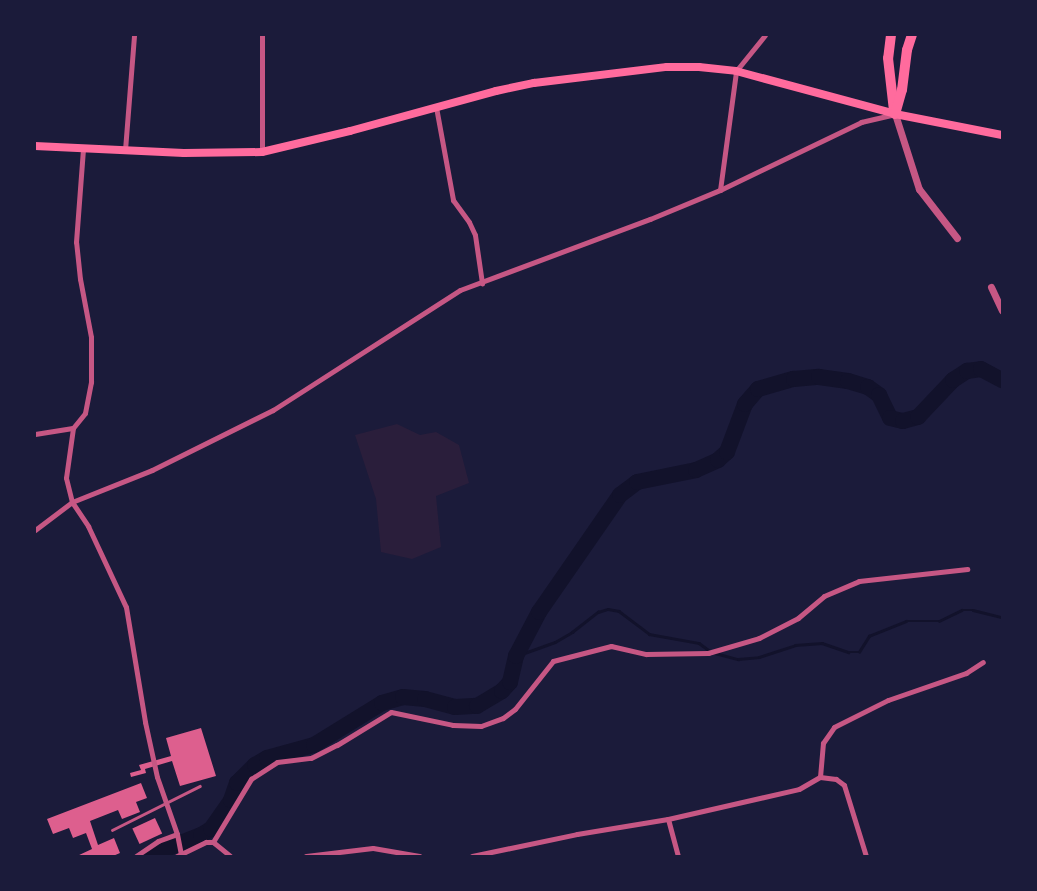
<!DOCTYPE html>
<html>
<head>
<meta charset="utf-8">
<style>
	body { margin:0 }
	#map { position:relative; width:1037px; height:891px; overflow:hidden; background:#1b1b3a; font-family:Quicksand,sans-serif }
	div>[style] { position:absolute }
	.green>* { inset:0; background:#2a1e3b }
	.stream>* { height:2.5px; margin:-1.25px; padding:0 1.25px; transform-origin:1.25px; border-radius:1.25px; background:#12122b }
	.river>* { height:16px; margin:-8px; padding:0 8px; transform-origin:8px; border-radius:8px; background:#12122b }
	.building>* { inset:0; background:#dd5f8e; transform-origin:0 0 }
	.service>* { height:2.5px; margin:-1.25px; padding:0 1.25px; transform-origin:1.25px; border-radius:1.25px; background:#c65784 }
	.minor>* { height:5px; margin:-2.5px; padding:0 2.5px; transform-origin:2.5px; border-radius:2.5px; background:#c65784 }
	.tertiary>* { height:7px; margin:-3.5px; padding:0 3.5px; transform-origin:3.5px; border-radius:3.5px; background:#c65784 }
	.secondary>* { height:8px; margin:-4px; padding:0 4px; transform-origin:4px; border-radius:4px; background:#ff6b9d }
	.motorway>* { height:10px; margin:-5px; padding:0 5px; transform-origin:5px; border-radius:5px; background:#ff6b9d }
	span { translate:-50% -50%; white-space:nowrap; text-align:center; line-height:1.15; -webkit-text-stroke:5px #1b1b3a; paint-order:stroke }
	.frame { position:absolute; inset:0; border:36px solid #1b1b3a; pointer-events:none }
</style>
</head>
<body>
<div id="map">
	<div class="green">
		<i style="clip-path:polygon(397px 424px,420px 435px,436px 432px,459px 445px,469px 483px,436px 496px,441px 547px,412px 559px,381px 552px,376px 499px,355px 435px)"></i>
	</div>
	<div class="stream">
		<i style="left:715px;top:653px;width:24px;rotate:15deg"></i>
		<i style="left:738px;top:659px;width:21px;rotate:-5deg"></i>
		<i style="left:759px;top:657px;width:38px;rotate:-18deg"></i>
		<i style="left:795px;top:645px;width:27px;rotate:-4deg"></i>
		<i style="left:822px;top:643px;width:28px;rotate:19deg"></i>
		<i style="left:848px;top:652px;width:11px"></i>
		<i style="left:859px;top:652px;width:19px;rotate:-58deg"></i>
		<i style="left:869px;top:636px;width:40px;rotate:-22deg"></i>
		<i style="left:906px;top:621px;width:33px"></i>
		<i style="left:939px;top:621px;width:25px;rotate:-26deg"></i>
		<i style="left:962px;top:610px;width:11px"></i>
		<i style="left:973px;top:610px;width:30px;rotate:14deg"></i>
		<i style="left:516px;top:656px;width:41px;rotate:-19.7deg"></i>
		<i style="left:555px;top:642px;width:20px;rotate:-30deg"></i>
		<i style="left:572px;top:632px;width:33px;rotate:-38deg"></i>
		<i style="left:598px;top:612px;width:10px;rotate:-17deg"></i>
		<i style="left:608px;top:609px;width:11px;rotate:10deg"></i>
		<i style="left:619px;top:611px;width:38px;rotate:37deg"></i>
		<i style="left:649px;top:634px;width:51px;rotate:10.2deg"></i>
		<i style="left:699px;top:643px;width:14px;rotate:36deg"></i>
	</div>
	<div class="river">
		<i style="left:148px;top:856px;width:57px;rotate:-21.6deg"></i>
		<i style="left:201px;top:835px;width:12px;rotate:-31deg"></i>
		<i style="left:211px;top:829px;width:35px;rotate:-55deg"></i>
		<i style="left:231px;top:800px;width:18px;rotate:-71deg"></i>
		<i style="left:237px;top:783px;width:25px;rotate:-45deg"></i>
		<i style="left:255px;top:765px;width:14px;rotate:-30deg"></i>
		<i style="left:267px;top:758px;width:49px;rotate:-15.5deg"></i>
		<i style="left:314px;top:745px;width:80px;rotate:-31.7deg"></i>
		<i style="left:382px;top:703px;width:22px;rotate:-16deg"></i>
		<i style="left:403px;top:697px;width:22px;rotate:5deg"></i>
		<i style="left:425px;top:699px;width:31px;rotate:15deg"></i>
		<i style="left:455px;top:707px;width:22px;rotate:-3deg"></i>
		<i style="left:477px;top:706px;width:29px;rotate:-31deg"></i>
		<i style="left:502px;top:691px;width:12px;rotate:-48deg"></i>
		<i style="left:510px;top:682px;width:27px;rotate:-77deg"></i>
		<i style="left:516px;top:656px;width:50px;rotate:-62.4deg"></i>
		<i style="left:539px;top:612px;width:142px;rotate:-55.3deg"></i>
		<i style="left:620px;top:495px;width:21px;rotate:-37deg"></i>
		<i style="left:637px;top:482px;width:60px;rotate:-11.5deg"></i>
		<i style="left:696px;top:470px;width:24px;rotate:-24deg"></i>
		<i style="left:718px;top:460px;width:12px;rotate:-42deg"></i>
		<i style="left:727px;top:452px;width:51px;rotate:-69.4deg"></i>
		<i style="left:745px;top:404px;width:20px;rotate:-49deg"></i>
		<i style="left:758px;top:389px;width:37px;rotate:-16deg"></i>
		<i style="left:794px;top:379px;width:25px;rotate:-5deg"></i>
		<i style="left:819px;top:377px;width:29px;rotate:8deg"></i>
		<i style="left:848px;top:381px;width:21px;rotate:17deg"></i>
		<i style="left:868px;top:387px;width:14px;rotate:36deg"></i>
		<i style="left:879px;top:395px;width:25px;rotate:64deg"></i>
		<i style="left:890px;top:418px;width:13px;rotate:13deg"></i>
		<i style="left:903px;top:421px;width:16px;rotate:-15deg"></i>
		<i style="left:918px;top:417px;width:51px;rotate:-46.6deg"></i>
		<i style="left:953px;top:380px;width:17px;rotate:-33deg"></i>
		<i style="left:967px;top:371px;width:14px;rotate:-8deg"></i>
		<i style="left:981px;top:369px;width:24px;rotate:28deg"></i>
	</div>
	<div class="building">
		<i style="clip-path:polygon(201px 728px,216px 776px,180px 786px,172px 761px,145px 769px,146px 773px,131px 777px,130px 773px,141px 770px,139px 765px,171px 756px,166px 738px)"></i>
		<i style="clip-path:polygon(141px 783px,147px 798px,136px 802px,140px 812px,122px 819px,118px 810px,90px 821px,98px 845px,114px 838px,120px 853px,113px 856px,77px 856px,92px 849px,86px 833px,73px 838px,69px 828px,53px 834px,47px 819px)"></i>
		<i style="left:155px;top:818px;width:17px;height:25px;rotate:65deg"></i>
	</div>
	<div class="service">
		<i style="left:112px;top:830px;width:98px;rotate:-26.6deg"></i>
	</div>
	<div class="minor">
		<i style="left:436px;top:107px;width:95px;rotate:79.6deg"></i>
		<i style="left:453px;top:200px;width:27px;rotate:54deg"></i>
		<i style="left:469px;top:222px;width:14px;rotate:65deg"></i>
		<i style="left:475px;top:235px;width:49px;rotate:81.7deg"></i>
		<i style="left:125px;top:150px;width:115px;rotate:-85.5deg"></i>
		<i style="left:262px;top:152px;width:117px;rotate:-90deg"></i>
		<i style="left:720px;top:190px;width:120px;rotate:-82.3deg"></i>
		<i style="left:736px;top:71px;width:46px;rotate:-51.1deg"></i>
		<i style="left:73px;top:428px;width:50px;rotate:98deg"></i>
		<i style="left:66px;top:478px;width:25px;rotate:76deg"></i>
		<i style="left:72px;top:502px;width:29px;rotate:56deg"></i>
		<i style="left:88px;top:526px;width:89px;rotate:64.9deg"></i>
		<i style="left:126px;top:607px;width:117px;rotate:80.6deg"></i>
		<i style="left:145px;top:722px;width:56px;rotate:77.7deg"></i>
		<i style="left:157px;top:777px;width:60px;rotate:70.7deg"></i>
		<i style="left:177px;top:834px;width:21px;rotate:79deg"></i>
		<i style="left:35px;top:434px;width:38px;rotate:-9deg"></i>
		<i style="left:73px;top:428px;width:19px;rotate:-51deg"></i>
		<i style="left:85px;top:413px;width:32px;rotate:-79deg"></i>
		<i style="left:91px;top:382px;width:45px;rotate:-90deg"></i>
		<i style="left:91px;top:337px;width:59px;rotate:-100.7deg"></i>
		<i style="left:80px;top:279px;width:37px;rotate:-96deg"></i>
		<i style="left:76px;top:242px;width:94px;rotate:-85.7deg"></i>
		<i style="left:35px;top:530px;width:46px;rotate:-37.1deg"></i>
		<i style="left:72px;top:502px;width:86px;rotate:-21.8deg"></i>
		<i style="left:152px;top:470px;width:135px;rotate:-26.4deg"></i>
		<i style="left:273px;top:410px;width:222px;rotate:-32.7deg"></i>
		<i style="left:460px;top:290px;width:203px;rotate:-20.5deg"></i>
		<i style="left:650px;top:219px;width:76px;rotate:-22.5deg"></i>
		<i style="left:720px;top:190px;width:157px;rotate:-25.7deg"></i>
		<i style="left:861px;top:122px;width:32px;rotate:-13deg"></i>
		<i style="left:820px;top:777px;width:34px;rotate:-85deg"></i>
		<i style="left:823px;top:743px;width:19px;rotate:-55deg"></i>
		<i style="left:834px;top:727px;width:60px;rotate:-26.6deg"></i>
		<i style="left:888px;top:700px;width:83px;rotate:-19.1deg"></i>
		<i style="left:966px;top:673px;width:20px;rotate:-33deg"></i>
		<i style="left:668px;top:819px;width:38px;rotate:75deg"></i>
		<i style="left:213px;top:842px;width:74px;rotate:-58.9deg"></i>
		<i style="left:251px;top:779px;width:31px;rotate:-33deg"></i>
		<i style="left:277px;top:762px;width:34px;rotate:-7deg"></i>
		<i style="left:311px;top:758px;width:29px;rotate:-27deg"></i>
		<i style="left:337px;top:745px;width:63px;rotate:-31.4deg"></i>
		<i style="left:391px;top:712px;width:63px;rotate:11.8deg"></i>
		<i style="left:453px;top:725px;width:28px;rotate:2deg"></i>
		<i style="left:481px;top:726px;width:23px;rotate:-20deg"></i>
		<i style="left:503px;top:718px;width:15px;rotate:-37deg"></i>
		<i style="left:515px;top:709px;width:61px;rotate:-51.6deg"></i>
		<i style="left:553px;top:661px;width:60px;rotate:-14.5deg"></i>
		<i style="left:611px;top:646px;width:36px;rotate:13deg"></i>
		<i style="left:646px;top:654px;width:62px;rotate:-0.9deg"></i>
		<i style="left:708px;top:653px;width:53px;rotate:-16.4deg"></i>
		<i style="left:759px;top:638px;width:44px;rotate:-27.1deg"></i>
		<i style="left:798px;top:618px;width:34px;rotate:-40deg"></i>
		<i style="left:824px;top:596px;width:38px;rotate:-23deg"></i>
		<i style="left:859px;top:581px;width:109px;rotate:-6.3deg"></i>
		<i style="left:136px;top:856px;width:27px;rotate:-34deg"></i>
		<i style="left:158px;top:841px;width:20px;rotate:-20deg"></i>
		<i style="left:177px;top:856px;width:32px;rotate:-26deg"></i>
		<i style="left:206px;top:842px;width:7px"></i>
		<i style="left:213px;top:842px;width:22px;rotate:39deg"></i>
		<i style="left:306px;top:856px;width:67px;rotate:-6.8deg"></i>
		<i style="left:373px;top:848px;width:47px;rotate:9.9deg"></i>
		<i style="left:472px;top:856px;width:107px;rotate:-11.8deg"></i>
		<i style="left:577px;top:834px;width:92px;rotate:-9.4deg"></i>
		<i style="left:668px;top:819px;width:134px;rotate:-12.9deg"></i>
		<i style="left:799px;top:789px;width:24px;rotate:-30deg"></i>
		<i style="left:820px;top:777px;width:16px;rotate:7deg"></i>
		<i style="left:836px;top:779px;width:10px;rotate:37deg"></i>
		<i style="left:844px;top:785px;width:74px;rotate:72.8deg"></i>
	</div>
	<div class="tertiary">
		<i style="left:895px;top:114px;width:79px;rotate:72.3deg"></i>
		<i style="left:919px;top:189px;width:62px;rotate:52.2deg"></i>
		<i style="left:991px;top:287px;width:26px;rotate:65deg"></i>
	</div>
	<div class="secondary">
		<i style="left:35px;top:146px;width:149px;rotate:2.7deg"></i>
		<i style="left:184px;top:153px;width:78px;rotate:-0.7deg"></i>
		<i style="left:262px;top:152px;width:90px;rotate:-13.4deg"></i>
		<i style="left:350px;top:131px;width:151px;rotate:-15.3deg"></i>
		<i style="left:496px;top:91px;width:39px;rotate:-12deg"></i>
		<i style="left:534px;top:83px;width:134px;rotate:-6.9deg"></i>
		<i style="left:667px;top:67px;width:32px"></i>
		<i style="left:699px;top:67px;width:37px;rotate:6deg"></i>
		<i style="left:736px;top:71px;width:165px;rotate:15.1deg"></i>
		<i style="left:895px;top:114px;width:109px;rotate:11.1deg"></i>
	</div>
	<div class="motorway">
		<i style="left:891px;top:35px;width:23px;rotate:97deg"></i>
		<i style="left:888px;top:58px;width:53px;rotate:83.5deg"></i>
		<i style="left:895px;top:114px;width:25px;rotate:-74deg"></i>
		<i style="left:902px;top:90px;width:40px;rotate:-82.9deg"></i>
		<i style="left:907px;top:50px;width:16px;rotate:-72deg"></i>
	</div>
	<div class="frame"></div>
</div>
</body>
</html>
